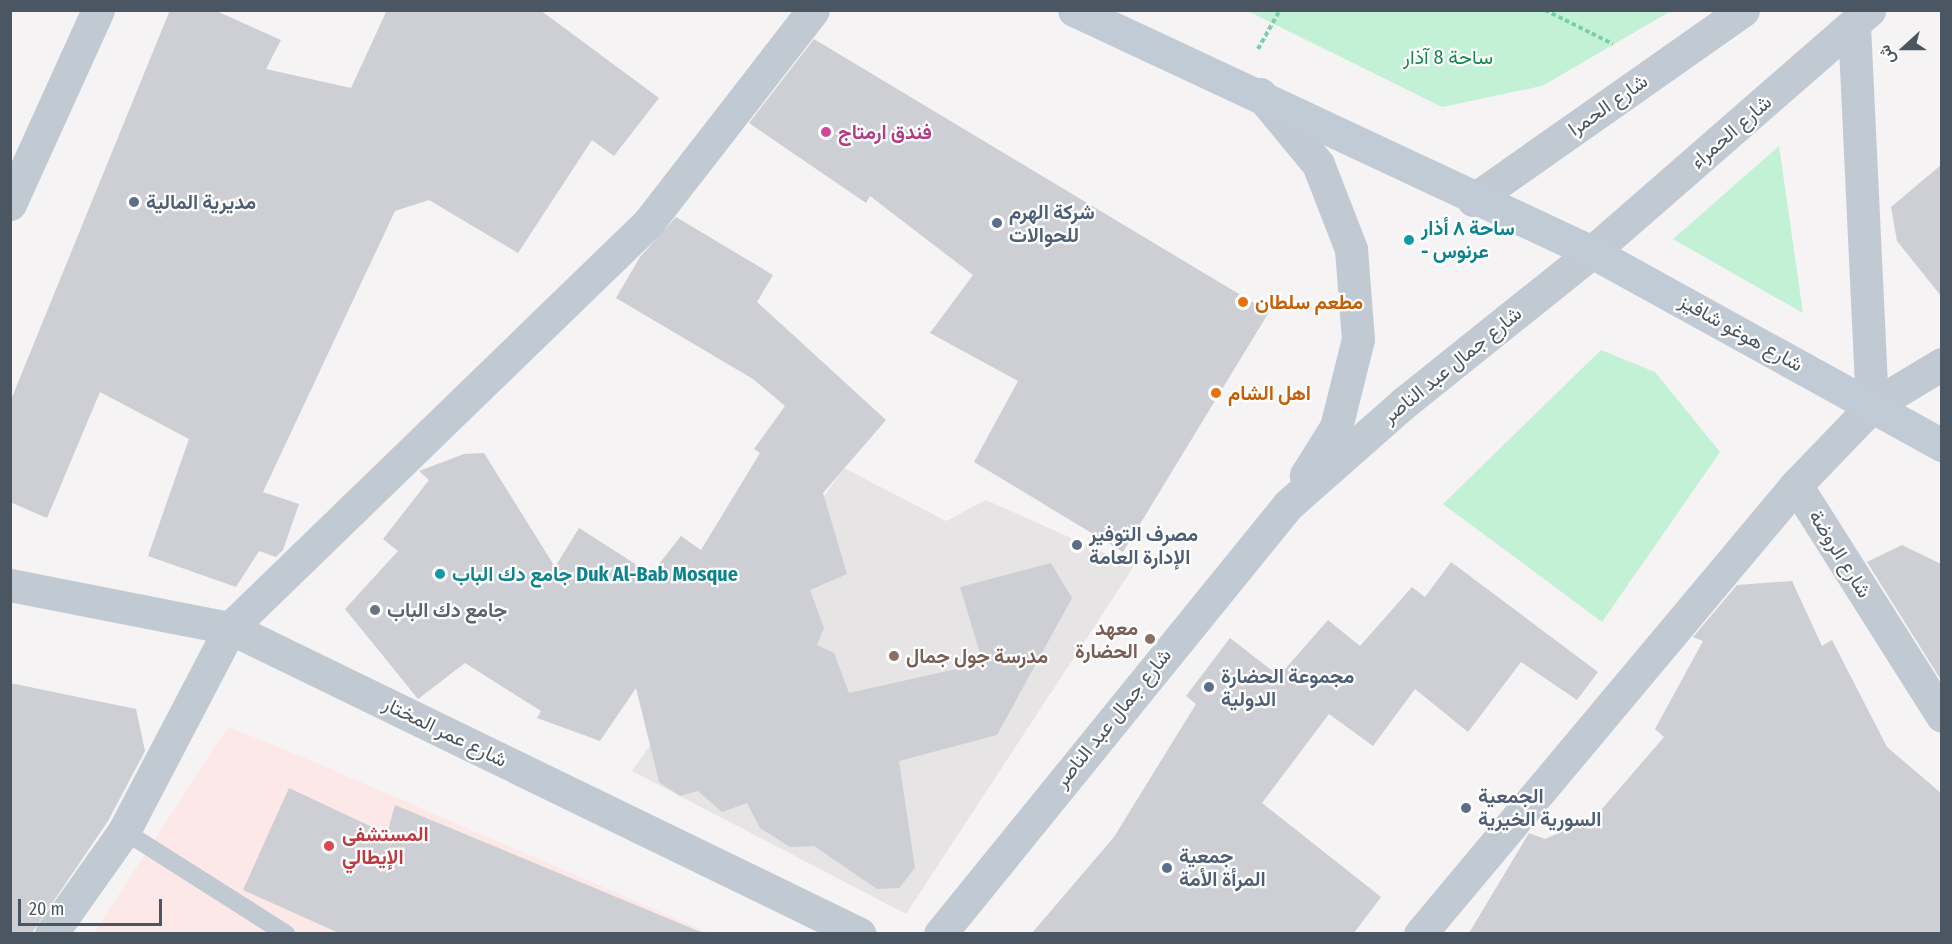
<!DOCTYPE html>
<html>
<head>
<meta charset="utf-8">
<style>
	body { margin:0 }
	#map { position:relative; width:1952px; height:944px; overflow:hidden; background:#f5f3f3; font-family:"Fira Sans Condensed",Vazirmatn,sans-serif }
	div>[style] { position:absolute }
	.education>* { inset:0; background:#e6e4e5 }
	.medical>* { inset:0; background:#fce8e6 }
	.green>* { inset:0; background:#c3f1d5 }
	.building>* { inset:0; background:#cdcfd5 }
	.path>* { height:4px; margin-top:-2px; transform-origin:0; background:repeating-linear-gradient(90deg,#7ad0a6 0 4.5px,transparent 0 7.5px) }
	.service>* { height:18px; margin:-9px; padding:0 9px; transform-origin:9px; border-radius:9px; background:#c1cad2 }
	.minor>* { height:33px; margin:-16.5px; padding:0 16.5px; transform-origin:16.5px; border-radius:16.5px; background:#c1cad2 }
	.tertiary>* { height:33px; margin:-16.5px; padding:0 16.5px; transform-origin:16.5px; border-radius:16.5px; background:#c1cad2 }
	.secondary>* { height:33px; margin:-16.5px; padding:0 16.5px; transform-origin:16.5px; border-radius:16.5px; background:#c1cbd6 }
	.dots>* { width:16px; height:16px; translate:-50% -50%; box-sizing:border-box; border:3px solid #fff; border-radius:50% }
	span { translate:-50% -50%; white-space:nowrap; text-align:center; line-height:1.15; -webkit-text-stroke:4.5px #fff; paint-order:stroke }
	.park-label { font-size:20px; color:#17864f }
	.street-label { font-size:20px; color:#4a5661 }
	.hotel-label { font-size:20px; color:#b23c85; font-weight:700 }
	.left { translate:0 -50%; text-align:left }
	.service-label { font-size:20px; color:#4e5e75; font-weight:700 }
	.culture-label { font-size:20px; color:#0d838f; font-weight:700 }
	.food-label { font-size:20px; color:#c56008; font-weight:700 }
	.worship-label { font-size:20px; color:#5b616d; font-weight:700 }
	.education-label { font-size:20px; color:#785e54; font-weight:700 }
	.right { translate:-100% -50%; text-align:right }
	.health-label { font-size:20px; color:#be3a42; font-weight:700 }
	.frame { position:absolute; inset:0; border:12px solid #4a5661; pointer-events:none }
	.north { position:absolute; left:1874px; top:18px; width:60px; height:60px; -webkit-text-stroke:4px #fff; paint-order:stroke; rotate:249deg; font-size:16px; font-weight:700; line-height:24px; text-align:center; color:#4a5661 }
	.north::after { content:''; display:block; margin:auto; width:21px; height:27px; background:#4a5661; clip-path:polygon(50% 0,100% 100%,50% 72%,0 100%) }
	.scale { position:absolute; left:18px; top:899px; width:144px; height:27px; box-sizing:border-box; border:3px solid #4a5661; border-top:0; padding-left:8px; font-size:18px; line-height:21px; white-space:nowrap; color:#4a5661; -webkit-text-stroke:4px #fff; paint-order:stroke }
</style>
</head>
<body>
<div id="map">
	<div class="education">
		<i style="clip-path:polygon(844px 468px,946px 521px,986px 500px,1134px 566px,906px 914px,632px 771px)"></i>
	</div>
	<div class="medical">
		<i style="clip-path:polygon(228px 727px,307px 759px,709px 933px,93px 934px)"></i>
	</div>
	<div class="green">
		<i style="clip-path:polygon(1248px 11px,1671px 11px,1542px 86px,1442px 107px)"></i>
		<i style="clip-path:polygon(1779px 146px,1803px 313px,1673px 239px)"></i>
		<i style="clip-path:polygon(1601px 350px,1655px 372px,1720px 452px,1602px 622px,1443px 504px)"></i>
	</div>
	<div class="building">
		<i style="clip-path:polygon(170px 10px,214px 10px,281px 40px,266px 69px,351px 88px,387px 10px,540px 10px,659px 98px,614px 156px,592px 140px,518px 253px,429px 200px,395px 211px,263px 492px,299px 504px,283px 550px,276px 557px,259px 551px,236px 587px,148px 556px,189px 439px,100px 392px,47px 518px,10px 502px,10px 402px)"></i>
		<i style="clip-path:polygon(814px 39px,1269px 312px,1123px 552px,974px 462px,1018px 381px,930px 333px,973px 275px,870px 196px,866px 203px,749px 123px)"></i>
		<i style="clip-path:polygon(1941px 165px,1941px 296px,1897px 241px,1891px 207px)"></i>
		<i style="clip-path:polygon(676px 217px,773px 275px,757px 302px,886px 420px,823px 493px,847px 574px,810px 590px,824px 628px,817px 645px,834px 653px,849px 693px,983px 663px,960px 587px,1051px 563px,1072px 598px,997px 735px,899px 761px,915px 868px,899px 888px,877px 889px,814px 846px,790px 847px,760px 828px,747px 803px,722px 812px,698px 791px,680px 796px,659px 782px,636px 688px,600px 741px,537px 718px,541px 711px,465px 663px,418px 699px,345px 609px,398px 551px,383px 539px,429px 480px,419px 471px,464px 454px,484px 453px,555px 567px,579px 528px,651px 574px,681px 536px,701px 550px,760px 453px,754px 449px,785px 406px,753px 379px,616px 298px,640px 257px)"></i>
		<i style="clip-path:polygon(1902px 545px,1941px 564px,1941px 680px,1867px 562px)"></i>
		<i style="clip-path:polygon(1451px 562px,1598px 672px,1577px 700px,1521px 662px,1468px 732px,1415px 689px,1373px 746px,1329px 714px,1262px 803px,1381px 897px,1354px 933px,1032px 933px,1114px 837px,1196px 704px,1186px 696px,1230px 638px,1279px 676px,1328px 620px,1360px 646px,1412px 587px,1425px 597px)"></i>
		<i style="clip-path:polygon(1792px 581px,1822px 646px,1832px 640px,1887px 747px,1941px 793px,1941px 933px,1469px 933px,1529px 833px,1545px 839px,1595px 817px,1664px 737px,1655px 729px,1703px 641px,1693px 637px,1737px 585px)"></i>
		<i style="clip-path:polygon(10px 683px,136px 709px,145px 751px,108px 821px,32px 933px,10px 933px)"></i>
		<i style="clip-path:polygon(289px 788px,387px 834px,395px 805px,703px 933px,339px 933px,243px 890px)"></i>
	</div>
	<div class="path">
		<i style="left:1545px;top:10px;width:76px;rotate:26.6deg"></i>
		<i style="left:1258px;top:49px;width:45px;rotate:-60.6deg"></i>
	</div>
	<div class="service">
		<i style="left:124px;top:831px;width:192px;rotate:32.4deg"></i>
	</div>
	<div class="minor">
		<i style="left:10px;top:204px;width:213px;rotate:-65.6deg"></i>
		<i style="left:1796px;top:485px;width:273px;rotate:57.7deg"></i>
		<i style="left:51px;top:934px;width:126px;rotate:-54.7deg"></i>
		<i style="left:124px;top:831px;width:229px;rotate:-62.4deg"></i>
		<i style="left:230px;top:628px;width:582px;rotate:-44.1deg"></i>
		<i style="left:648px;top:223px;width:269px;rotate:-52.2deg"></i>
		<i style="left:1420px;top:934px;width:586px;rotate:-50.06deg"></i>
		<i style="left:1796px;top:485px;width:110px;rotate:-46.1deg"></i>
		<i style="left:1872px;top:406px;width:82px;rotate:-31deg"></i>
	</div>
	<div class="tertiary">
		<i style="left:1854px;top:25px;width:381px;rotate:87.3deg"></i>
		<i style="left:1260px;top:94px;width:91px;rotate:50.4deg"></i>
		<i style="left:1318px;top:164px;width:91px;rotate:68.8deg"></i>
		<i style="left:1351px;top:249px;width:90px;rotate:85.6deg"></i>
		<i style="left:1358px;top:339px;width:91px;rotate:104deg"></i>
		<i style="left:1336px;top:427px;width:57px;rotate:122deg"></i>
		<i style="left:1473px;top:200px;width:330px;rotate:-35.1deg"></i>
		<i style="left:10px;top:585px;width:224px;rotate:11.1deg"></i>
		<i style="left:230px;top:628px;width:700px;rotate:25.91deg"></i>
		<i style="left:940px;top:934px;width:552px;rotate:-50.95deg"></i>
		<i style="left:1288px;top:505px;width:156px;rotate:-41.4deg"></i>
		<i style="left:1405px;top:402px;width:240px;rotate:-38.7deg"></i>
		<i style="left:1592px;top:252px;width:368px;rotate:-41.1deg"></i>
	</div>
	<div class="secondary">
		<i style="left:1074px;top:10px;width:572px;rotate:25.04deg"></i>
		<i style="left:1592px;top:252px;width:400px;rotate:28.9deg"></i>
	</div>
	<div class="dots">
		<i style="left:826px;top:132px;background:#d1479c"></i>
		<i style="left:134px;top:202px;background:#5c6f8a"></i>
		<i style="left:997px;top:223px;background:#5c6f8a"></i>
		<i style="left:1409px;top:240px;background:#0f9aa8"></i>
		<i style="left:1243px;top:302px;background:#e8710a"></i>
		<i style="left:1216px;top:393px;background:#e8710a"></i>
		<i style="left:1077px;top:545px;background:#5c6f8a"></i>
		<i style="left:440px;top:574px;background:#0f9aa8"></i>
		<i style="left:375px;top:610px;background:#6b7280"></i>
		<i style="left:1150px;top:639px;background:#8d6e63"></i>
		<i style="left:894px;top:656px;background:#8d6e63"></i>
		<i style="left:1209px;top:687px;background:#5c6f8a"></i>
		<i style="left:1466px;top:808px;background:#5c6f8a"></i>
		<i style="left:329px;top:846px;background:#e0444e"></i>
		<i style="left:1167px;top:868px;background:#5c6f8a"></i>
	</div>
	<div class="park-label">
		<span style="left:1448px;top:57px">ساحة 8 آذار</span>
	</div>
	<div class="street-label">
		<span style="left:1608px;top:105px;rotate:-35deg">شارع الحمرا</span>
		<span style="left:1731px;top:132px;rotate:-41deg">شارع الحمراء</span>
		<span style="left:1741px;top:333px;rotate:29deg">شارع هوغو شافيز</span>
		<span style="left:1452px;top:365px;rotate:-39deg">شارع جمال عبد الناصر</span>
		<span style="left:1840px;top:554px;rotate:58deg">شارع الروضة</span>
		<span style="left:1113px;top:718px;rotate:-51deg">شارع جمال عبد الناصر</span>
		<span style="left:445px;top:732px;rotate:26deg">شارع عمر المختار</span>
	</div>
	<div class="hotel-label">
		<span class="left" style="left:838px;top:132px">فندق ارمتاج</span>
	</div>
	<div class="service-label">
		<span class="left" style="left:146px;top:202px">مديرية المالية</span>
		<span class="left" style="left:1009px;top:224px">شركة الهرم<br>للحوالات</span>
		<span class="left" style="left:1089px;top:546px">مصرف التوفير<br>الإدارة العامة</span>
		<span class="left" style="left:1221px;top:688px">مجموعة الحضارة<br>الدولية</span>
		<span class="left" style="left:1478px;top:808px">الجمعية<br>السورية الخيرية</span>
		<span class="left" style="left:1179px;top:868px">جمعية<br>المرأة الأمة</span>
	</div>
	<div class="culture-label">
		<span class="left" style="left:1421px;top:240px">ساحة ٨ أذار<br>- عرنوس</span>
		<span class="left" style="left:452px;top:574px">جامع دك الباب Duk Al-Bab Mosque</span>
	</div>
	<div class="food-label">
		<span class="left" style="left:1255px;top:302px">مطعم سلطان</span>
		<span class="left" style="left:1228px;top:393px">اهل الشام</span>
	</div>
	<div class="worship-label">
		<span class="left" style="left:387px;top:610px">جامع دك الباب</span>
	</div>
	<div class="education-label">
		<span class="right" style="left:1138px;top:640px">معهد<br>الحضارة</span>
		<span class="left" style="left:906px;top:656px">مدرسة جول جمال</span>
	</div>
	<div class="health-label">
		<span class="left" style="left:342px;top:846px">المستشفى<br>الإيطالي</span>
	</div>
	<div class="frame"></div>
	<div class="north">ش</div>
	<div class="scale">20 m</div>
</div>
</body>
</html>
